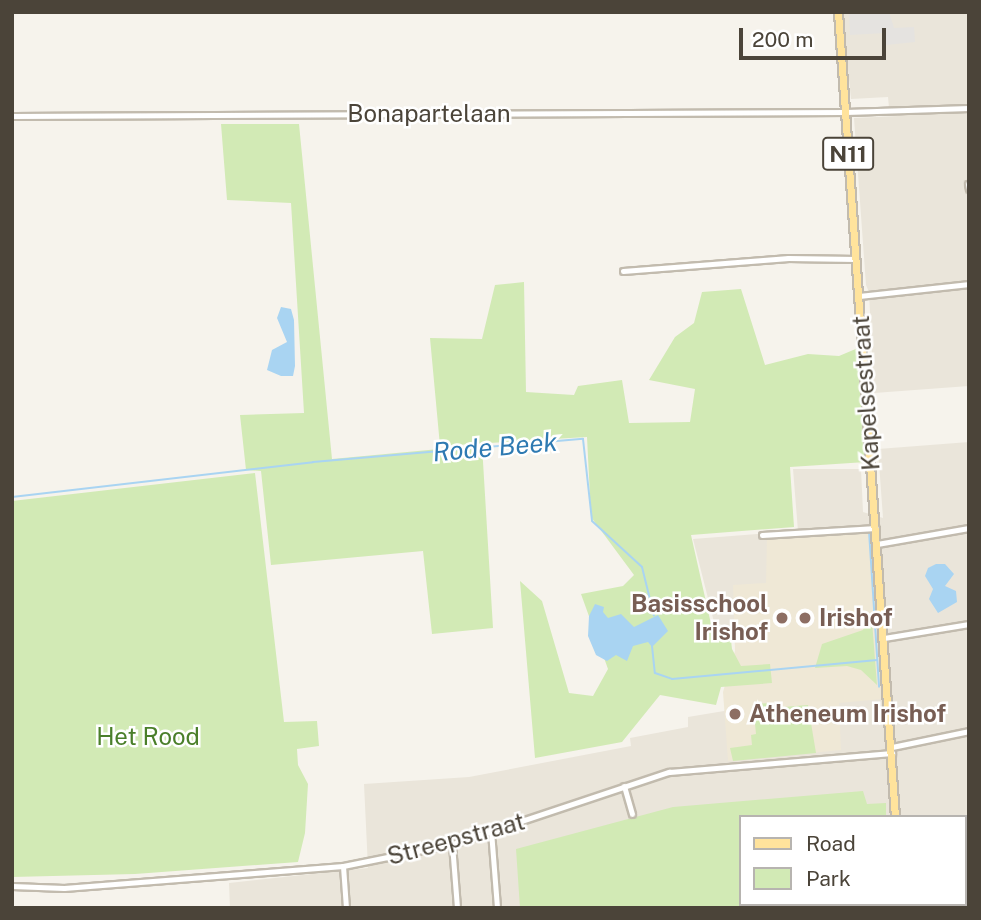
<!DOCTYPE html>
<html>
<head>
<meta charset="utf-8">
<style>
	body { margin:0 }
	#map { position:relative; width:981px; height:920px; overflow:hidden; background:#f6f3ec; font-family:"Public Sans",sans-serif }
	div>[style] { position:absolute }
	.residential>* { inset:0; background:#eae5da }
	.education>* { inset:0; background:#efe8d6 }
	.green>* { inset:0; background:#d2eab5 }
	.parking>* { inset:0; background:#e5e3e0 }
	.water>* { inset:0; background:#a9d4f2 }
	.stream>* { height:2px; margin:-1px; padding:0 1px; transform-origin:1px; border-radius:1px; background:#a9d4f2 }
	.roads { filter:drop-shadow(2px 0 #c2bbae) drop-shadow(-2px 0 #c2bbae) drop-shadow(0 2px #c2bbae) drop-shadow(0 -2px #c2bbae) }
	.minor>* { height:5px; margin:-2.5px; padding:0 2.5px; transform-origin:2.5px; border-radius:2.5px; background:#fff }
	.major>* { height:7px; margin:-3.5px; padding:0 3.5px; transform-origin:3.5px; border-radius:3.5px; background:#ffe39c }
	.dots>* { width:19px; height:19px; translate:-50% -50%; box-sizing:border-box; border:4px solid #fff; border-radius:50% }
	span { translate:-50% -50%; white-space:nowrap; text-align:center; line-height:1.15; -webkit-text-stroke:5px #fff; paint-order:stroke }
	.shield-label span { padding:2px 5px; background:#fff; border:2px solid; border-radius:5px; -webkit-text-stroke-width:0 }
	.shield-label { font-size:23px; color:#4b4439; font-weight:700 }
	.street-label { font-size:24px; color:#4b4439 }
	.education-label { font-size:24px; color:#785e54; font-weight:700 }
	.right { translate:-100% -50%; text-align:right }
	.left { translate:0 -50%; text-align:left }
	.park-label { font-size:24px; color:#4a7f2a }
	.water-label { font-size:26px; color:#2e7ab2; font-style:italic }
	.frame { position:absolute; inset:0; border:14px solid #4b4439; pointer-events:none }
	.legend { position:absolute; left:739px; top:815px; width:228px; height:91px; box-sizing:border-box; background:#fff; border:2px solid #b7b4b0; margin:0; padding:9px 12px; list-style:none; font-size:21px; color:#4b4439 }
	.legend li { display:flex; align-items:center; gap:14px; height:35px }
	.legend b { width:35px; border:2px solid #b7b4b0 }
	.scale { position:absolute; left:739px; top:28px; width:147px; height:32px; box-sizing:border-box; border:4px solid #4b4439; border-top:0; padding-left:9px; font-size:21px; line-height:24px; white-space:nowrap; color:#4b4439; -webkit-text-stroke:5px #fff; paint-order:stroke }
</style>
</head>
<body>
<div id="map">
	<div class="residential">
		<i style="clip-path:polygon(842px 12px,969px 12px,969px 386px,874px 393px,869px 292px,866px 285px,854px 118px,898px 116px,904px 108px,889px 108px,888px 97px,851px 99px)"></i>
		<i style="clip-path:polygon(evenodd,969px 442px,969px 908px,230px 908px,229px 883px,368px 868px,364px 784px,469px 777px,631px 746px,630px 738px,688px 727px,688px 717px,724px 711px,747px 692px,739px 631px,714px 622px,693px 539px,798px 531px,793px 469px,861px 469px,863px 512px,883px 518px,878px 449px,969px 442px,741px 817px,965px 817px,965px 904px,741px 904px,741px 817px)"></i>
	</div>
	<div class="education">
		<i style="clip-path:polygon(870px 528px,883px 699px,839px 703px,841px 750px,728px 761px,723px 692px,735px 651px,733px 585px,766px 583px,767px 537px)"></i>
	</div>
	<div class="green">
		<i style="clip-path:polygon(221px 124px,299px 124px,332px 459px,482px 445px,493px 628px,432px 634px,423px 551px,271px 565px,261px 471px,246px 470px,240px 415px,304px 413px,291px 203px,227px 200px)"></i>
		<i style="clip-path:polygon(524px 282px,526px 392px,574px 395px,578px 386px,622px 380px,629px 423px,690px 422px,695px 389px,649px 380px,675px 337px,694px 323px,702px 292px,741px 289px,765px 365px,808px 354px,839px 356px,858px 348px,866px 462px,790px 467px,794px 527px,691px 535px,711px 624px,730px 632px,732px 649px,741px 666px,770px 664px,772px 683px,721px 687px,716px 705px,660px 695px,622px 742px,535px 758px,520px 581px,542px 601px,569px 693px,593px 696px,608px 669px,581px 594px,623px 586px,634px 575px,591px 517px,587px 437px,440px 446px,430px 338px,482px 339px,495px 285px)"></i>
		<i style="clip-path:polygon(255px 473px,284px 722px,317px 721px,319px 746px,297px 749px,298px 765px,308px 784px,305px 833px,298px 862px,135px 874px,12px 877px,12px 501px)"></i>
		<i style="clip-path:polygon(872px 621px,877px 685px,861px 670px,847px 666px,815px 668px,822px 644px,863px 630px,866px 622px)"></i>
		<i style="clip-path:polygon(770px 703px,771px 708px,808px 705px,816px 753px,733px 761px,730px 748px,752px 745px,751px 735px,756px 734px,753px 704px)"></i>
		<i style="clip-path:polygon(863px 791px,867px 804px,886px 803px,886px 817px,741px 817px,741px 904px,891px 904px,891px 908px,520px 908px,516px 849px,673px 807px)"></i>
	</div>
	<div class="parking">
		<i style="clip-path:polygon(849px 12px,889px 12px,894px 28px,914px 27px,915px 42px,886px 45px,885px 33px,850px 35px)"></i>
	</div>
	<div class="water">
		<i style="clip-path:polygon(281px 307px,291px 309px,294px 320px,295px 366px,293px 376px,281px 376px,267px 370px,272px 350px,287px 342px,277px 318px)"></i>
		<i style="clip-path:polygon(936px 564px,945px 564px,954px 574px,945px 586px,956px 591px,957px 602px,938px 613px,929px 599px,933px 589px,925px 576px,928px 568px)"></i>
		<i style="clip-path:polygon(595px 604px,604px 607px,603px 612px,608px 618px,621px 614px,634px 627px,658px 615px,668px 631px,652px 647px,648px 642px,633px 646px,627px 661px,616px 655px,607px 661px,596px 655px,588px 636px,589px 616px)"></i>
	</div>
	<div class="stream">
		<i style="left:12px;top:497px;width:303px;rotate:-6.6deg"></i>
		<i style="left:313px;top:462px;width:271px;rotate:-4.9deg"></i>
		<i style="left:583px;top:439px;width:82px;rotate:83.7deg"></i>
		<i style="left:592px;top:521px;width:68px;rotate:42.6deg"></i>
		<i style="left:642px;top:567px;width:50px;rotate:76.2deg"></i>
		<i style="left:869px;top:531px;width:156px;rotate:86.3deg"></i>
		<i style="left:652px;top:646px;width:27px;rotate:84deg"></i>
		<i style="left:655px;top:673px;width:18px;rotate:19deg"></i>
		<i style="left:672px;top:679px;width:206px;rotate:-5.3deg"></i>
	</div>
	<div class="roads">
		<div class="minor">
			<i style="left:12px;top:116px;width:834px;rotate:-0.27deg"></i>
			<i style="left:846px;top:112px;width:123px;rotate:-1.9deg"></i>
			<i style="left:968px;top:184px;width:5px;rotate:79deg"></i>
			<i style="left:623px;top:271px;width:166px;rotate:-4.5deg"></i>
			<i style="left:788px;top:258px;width:68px;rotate:0.8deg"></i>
			<i style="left:859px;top:296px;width:111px;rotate:-6.2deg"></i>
			<i style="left:762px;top:535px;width:114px;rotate:-3.5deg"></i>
			<i style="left:877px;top:544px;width:93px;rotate:-9.9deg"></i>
			<i style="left:884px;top:638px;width:86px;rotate:-9.4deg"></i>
			<i style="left:892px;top:747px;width:79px;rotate:-11.7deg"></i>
			<i style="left:624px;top:786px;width:29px;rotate:74deg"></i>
			<i style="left:965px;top:828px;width:4px;rotate:-14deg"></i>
			<i style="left:491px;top:831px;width:77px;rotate:85.5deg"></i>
			<i style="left:452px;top:844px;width:64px;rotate:85.5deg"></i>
			<i style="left:343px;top:866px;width:42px;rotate:85.9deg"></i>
			<i style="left:12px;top:886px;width:52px;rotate:2.2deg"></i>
			<i style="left:64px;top:888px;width:280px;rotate:-4.5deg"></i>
			<i style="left:343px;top:866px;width:111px;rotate:-11.4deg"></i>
			<i style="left:452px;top:844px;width:229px;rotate:-18.4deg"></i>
			<i style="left:669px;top:772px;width:224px;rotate:-4.9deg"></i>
		</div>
		<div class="major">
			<i style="left:838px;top:12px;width:807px;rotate:85.95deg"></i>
			<i style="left:900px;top:904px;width:4px;rotate:90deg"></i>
		</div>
	</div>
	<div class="dots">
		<i style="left:782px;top:618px;background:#8d6e63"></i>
		<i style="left:805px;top:618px;background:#8d6e63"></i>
		<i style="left:735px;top:714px;background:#8d6e63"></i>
	</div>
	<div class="shield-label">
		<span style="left:848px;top:154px">N11</span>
	</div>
	<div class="street-label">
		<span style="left:429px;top:114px">Bonapartelaan</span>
		<span style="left:866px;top:393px;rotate:-94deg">Kapelsestraat</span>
		<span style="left:456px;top:839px;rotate:-15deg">Streepstraat</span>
	</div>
	<div class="education-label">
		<span class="right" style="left:768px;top:618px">Basisschool<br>Irishof</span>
		<span class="left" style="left:819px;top:618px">Irishof</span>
		<span class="left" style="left:749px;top:714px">Atheneum Irishof</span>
	</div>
	<div class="park-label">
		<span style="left:148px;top:737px">Het Rood</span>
	</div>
	<div class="water-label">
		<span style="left:495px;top:447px;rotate:-5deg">Rode Beek</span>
	</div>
	<div class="frame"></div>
	<ul class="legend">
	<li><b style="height:9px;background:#ffe39c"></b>Road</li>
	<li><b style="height:19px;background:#d2eab5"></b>Park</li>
	</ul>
	<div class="scale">200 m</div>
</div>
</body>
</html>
